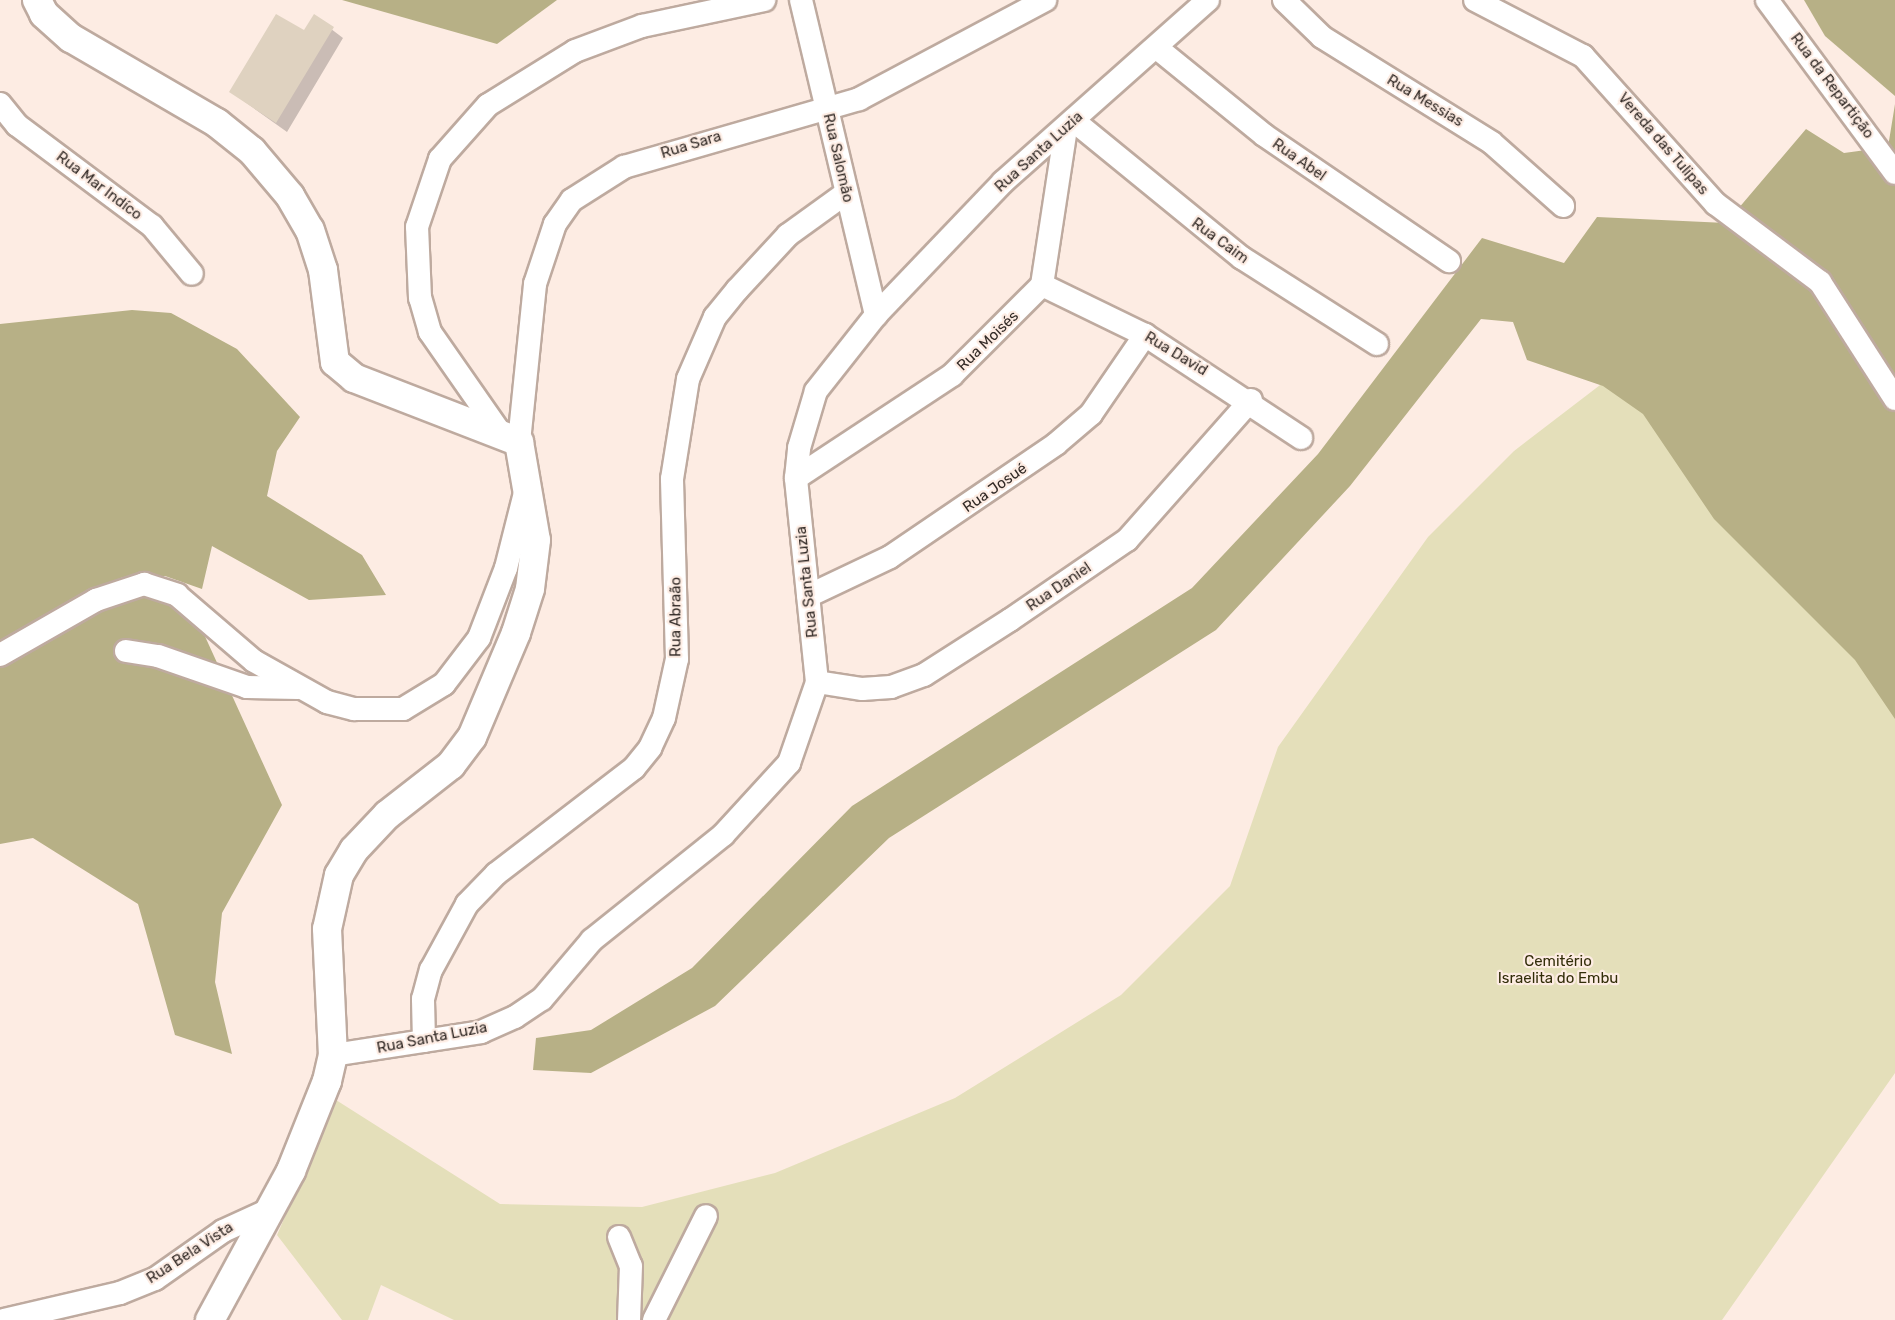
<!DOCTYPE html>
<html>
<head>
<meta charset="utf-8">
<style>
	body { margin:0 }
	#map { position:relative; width:1895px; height:1320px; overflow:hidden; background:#fdece3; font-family:Rubik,sans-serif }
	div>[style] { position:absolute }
	.green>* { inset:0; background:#e4dfba }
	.forest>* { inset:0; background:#b7b086 }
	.shadow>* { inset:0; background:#0003 }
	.building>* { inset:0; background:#dfd2c0 }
	.roads { filter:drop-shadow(2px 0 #beaa9f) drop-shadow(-2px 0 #beaa9f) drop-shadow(0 2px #beaa9f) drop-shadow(0 -2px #beaa9f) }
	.minor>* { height:22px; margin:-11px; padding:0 11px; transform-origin:11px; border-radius:11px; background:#fff }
	.major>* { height:28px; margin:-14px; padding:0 14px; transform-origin:14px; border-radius:14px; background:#fff }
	span { translate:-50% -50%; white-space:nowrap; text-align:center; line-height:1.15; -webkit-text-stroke:4.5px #fdece3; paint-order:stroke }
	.street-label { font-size:15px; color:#322a26 }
	.park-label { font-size:15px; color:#322d09 }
</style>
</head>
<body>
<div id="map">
	<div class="green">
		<i style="clip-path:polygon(1621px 369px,1895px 669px,1895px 1073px,1722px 1320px,454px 1320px,381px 1285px,368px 1320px,342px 1320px,277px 1235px,336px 1100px,500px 1204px,642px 1207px,775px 1173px,955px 1098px,1121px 995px,1230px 886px,1278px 747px,1428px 537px,1514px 451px)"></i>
	</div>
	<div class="forest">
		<i style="clip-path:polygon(342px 0,557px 0,497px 44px)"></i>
		<i style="clip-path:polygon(1804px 0,1895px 0,1895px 96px,1825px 36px)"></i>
		<i style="clip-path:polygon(1895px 104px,1895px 719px,1855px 660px,1714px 519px,1643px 414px,1603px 386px,1527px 360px,1513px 322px,1481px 319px,1350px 486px,1216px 630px,889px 838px,715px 1006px,591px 1073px,533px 1070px,536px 1038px,591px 1030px,692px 968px,852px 806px,1192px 588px,1318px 454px,1482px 238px,1564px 263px,1597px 217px,1726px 223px,1806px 129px,1844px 153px,1888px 147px)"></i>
		<i style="clip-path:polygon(132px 310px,171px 313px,237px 349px,300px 417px,277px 451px,267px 496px,362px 555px,386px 595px,309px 600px,212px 546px,202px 589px,165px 576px,123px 577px,0 644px,0 324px)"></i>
		<i style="clip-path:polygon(145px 595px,162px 598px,203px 632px,282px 805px,222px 913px,215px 982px,232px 1054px,175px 1035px,138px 904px,33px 838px,0 844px,0 667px,101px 610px)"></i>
	</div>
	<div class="shadow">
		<i style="clip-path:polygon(314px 16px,343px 38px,287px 132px,231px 92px,305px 32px)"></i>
	</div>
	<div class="building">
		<i style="clip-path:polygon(276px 14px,304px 30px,314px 14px,334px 27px,276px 123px,229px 92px)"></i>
	</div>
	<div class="roads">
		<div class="minor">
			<i style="left:801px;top:0;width:324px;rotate:76.6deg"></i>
			<i style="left:1284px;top:0;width:53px;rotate:44.2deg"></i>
			<i style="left:1322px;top:37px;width:200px;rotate:31.9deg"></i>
			<i style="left:1492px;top:143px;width:95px;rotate:41.6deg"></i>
			<i style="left:1475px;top:0;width:122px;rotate:27.4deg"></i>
			<i style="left:1583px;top:56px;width:199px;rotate:48.1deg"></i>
			<i style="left:1716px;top:204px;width:130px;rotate:36.9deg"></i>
			<i style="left:1820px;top:282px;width:139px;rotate:57.3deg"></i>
			<i style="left:1767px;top:0;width:215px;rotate:53.5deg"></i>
			<i style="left:1157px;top:48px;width:138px;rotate:39.1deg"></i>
			<i style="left:1264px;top:135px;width:224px;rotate:34.3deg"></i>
			<i style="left:0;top:104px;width:27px;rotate:51deg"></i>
			<i style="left:17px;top:125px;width:169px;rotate:36.8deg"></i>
			<i style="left:152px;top:226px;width:62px;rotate:50.2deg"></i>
			<i style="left:1074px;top:121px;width:217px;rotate:39.2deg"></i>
			<i style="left:1242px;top:258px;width:160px;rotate:32.5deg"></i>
			<i style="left:1042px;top:285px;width:114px;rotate:25.9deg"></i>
			<i style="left:1145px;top:335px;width:187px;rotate:33.4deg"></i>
			<i style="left:499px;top:431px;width:121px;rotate:-124.9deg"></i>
			<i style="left:430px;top:332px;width:35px;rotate:-106deg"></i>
			<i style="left:420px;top:298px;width:71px;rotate:-92.4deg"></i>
			<i style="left:417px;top:227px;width:72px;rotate:-71.3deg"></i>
			<i style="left:440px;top:159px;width:72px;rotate:-48.4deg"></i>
			<i style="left:488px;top:105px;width:102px;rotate:-31.8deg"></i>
			<i style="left:575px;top:51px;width:72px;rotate:-20.5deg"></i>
			<i style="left:642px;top:26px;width:125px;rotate:-12deg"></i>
			<i style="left:519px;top:442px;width:159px;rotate:-84.2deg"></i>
			<i style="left:535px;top:284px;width:63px;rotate:-71.6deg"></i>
			<i style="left:555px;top:224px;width:29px;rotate:-55deg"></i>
			<i style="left:572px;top:200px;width:62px;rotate:-32.4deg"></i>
			<i style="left:624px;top:167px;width:245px;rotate:-16.1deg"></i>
			<i style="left:859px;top:99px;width:211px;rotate:-28deg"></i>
			<i style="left:796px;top:478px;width:187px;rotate:-33.4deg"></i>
			<i style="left:952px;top:375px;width:127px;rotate:-45deg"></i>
			<i style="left:1042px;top:285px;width:159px;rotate:-81.3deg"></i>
			<i style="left:808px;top:596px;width:91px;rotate:-25.4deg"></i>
			<i style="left:890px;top:557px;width:201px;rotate:-34.2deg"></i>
			<i style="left:1056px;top:444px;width:46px;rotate:-40.6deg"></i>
			<i style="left:1091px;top:414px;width:96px;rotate:-55.6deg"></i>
			<i style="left:126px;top:651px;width:32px;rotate:9deg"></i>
			<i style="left:158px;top:656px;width:94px;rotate:19.2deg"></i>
			<i style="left:247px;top:687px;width:51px;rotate:1.1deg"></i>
			<i style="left:0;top:655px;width:111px;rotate:-29.8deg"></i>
			<i style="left:96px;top:600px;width:51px;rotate:-18.4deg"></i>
			<i style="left:144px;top:584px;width:35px;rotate:18deg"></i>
			<i style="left:177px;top:595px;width:101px;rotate:40.6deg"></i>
			<i style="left:254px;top:661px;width:84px;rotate:29.3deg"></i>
			<i style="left:327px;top:702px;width:28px;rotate:15deg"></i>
			<i style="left:354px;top:709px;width:49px"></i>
			<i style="left:403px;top:709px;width:48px;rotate:-31.4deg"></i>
			<i style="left:444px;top:684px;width:58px;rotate:-52.7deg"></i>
			<i style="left:479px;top:638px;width:75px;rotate:-68.9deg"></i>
			<i style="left:506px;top:568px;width:81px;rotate:-75.8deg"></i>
			<i style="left:817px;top:682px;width:46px;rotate:8.8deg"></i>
			<i style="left:862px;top:689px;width:29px;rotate:-4deg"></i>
			<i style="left:891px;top:687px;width:35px;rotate:-20deg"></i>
			<i style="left:924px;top:675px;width:102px;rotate:-32.6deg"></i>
			<i style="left:1010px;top:620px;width:142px;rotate:-34.4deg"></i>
			<i style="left:1127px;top:540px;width:187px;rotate:-48.5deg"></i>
			<i style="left:424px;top:1041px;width:42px;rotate:-91.4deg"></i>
			<i style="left:423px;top:999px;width:30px;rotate:-75deg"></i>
			<i style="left:431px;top:970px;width:75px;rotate:-61.4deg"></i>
			<i style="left:467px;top:904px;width:42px;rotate:-46deg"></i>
			<i style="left:496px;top:874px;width:174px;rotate:-37.5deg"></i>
			<i style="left:634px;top:768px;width:26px;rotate:-51deg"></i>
			<i style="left:650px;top:748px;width:33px;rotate:-65deg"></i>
			<i style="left:664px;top:718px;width:60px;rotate:-77.6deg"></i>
			<i style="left:677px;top:659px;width:180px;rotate:-91.6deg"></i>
			<i style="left:672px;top:479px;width:101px;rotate:-80.9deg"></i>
			<i style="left:688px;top:379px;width:68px;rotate:-66.5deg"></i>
			<i style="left:715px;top:317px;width:35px;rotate:-51deg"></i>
			<i style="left:737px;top:290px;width:75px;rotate:-47.2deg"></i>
			<i style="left:788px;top:235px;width:72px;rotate:-35.9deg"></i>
			<i style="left:333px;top:1055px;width:150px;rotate:-8.8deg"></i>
			<i style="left:481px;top:1032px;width:37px;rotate:-24deg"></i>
			<i style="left:515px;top:1017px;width:32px;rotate:-34deg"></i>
			<i style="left:542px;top:999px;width:77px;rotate:-49.7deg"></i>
			<i style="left:592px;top:940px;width:168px;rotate:-38.7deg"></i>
			<i style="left:723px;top:835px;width:98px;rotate:-47.5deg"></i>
			<i style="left:789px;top:763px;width:86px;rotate:-70.9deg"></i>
			<i style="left:817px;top:682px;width:205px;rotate:-95.9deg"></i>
			<i style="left:796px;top:478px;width:30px;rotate:-84deg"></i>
			<i style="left:799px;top:448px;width:59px;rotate:-73.4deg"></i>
			<i style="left:816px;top:391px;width:97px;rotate:-51.7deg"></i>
			<i style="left:876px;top:315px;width:184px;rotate:-46.3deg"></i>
			<i style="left:1003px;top:182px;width:274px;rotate:-41.6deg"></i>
			<i style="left:619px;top:1237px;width:31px;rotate:68deg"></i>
			<i style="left:631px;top:1266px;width:54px;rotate:92.1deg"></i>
			<i style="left:4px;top:1320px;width:119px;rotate:-13.1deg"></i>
			<i style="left:120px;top:1293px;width:38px;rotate:-22deg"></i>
			<i style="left:155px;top:1279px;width:83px;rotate:-35.2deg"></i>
			<i style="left:223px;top:1231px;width:53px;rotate:-24.6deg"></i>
			<i style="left:654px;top:1320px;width:116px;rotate:-63.4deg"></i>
		</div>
		<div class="major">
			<i style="left:37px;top:0;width:16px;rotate:63deg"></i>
			<i style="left:44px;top:14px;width:36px;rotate:42deg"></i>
			<i style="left:71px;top:38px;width:169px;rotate:30.2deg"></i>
			<i style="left:217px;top:123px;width:45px;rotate:38.7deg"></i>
			<i style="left:252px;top:151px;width:59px;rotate:49.8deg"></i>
			<i style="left:290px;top:196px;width:39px;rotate:60deg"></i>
			<i style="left:310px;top:230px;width:42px;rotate:72deg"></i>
			<i style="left:323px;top:270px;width:93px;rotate:82.6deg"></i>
			<i style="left:335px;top:362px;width:25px;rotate:40deg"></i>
			<i style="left:354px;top:378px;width:177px;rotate:21.2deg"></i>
			<i style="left:519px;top:442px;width:99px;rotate:80.2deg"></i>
			<i style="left:536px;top:540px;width:49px;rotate:97deg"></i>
			<i style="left:530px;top:589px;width:46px;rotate:107.7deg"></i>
			<i style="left:516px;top:633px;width:113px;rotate:112.9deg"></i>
			<i style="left:472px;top:737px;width:35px;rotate:127deg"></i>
			<i style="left:451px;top:765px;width:81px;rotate:142deg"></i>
			<i style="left:387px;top:815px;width:48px;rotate:133.3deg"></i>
			<i style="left:354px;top:850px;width:29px;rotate:121deg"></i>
			<i style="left:339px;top:875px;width:55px;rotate:102.5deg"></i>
			<i style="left:327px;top:929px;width:126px;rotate:87.3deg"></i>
			<i style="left:333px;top:1055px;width:27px;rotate:103deg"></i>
			<i style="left:327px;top:1081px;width:97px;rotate:111.8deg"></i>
			<i style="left:291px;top:1171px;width:170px;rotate:118.5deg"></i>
		</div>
	</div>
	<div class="street-label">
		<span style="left:1832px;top:86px;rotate:53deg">Rua da Repartição</span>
		<span style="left:1425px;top:101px;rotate:31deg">Rua Messias</span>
		<span style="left:1663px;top:144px;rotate:49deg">Vereda das Tulipas</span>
		<span style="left:691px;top:145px;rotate:-17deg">Rua Sara</span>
		<span style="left:1039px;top:152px;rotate:-42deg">Rua Santa Luzia</span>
		<span style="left:838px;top:158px;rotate:77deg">Rua Salomão</span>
		<span style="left:1299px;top:160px;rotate:35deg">Rua Abel</span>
		<span style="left:99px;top:186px;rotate:37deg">Rua Mar Indíco</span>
		<span style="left:1220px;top:241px;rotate:36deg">Rua Caim</span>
		<span style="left:988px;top:341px;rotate:-44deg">Rua Moisés</span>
		<span style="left:1176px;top:354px;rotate:31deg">Rua David</span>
		<span style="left:995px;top:488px;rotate:-35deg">Rua Josué</span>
		<span style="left:807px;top:582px;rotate:-96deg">Rua Santa Luzia</span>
		<span style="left:1059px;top:587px;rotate:-34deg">Rua Daniel</span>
		<span style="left:676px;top:617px;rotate:-90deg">Rua Abraão</span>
		<span style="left:432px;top:1038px;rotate:-11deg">Rua Santa Luzia</span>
		<span style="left:190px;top:1253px;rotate:-33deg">Rua Bela Vista</span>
	</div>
	<div class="park-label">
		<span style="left:1558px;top:970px">Cemitério<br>Israelita do Embu</span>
	</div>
</div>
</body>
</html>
